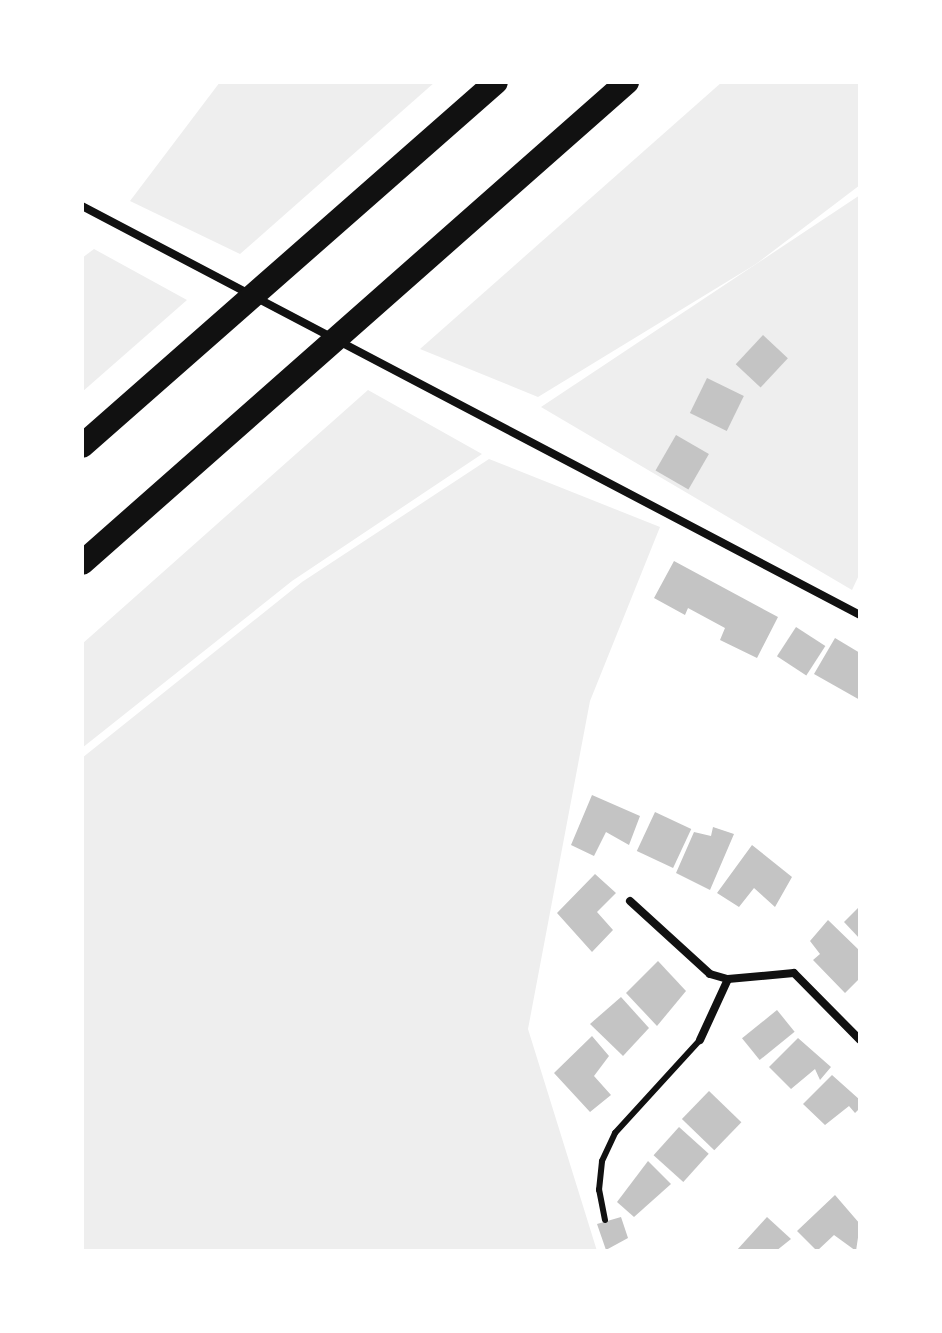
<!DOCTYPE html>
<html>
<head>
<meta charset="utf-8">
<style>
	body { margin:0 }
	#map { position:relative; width:942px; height:1333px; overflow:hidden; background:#fff; font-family:Montserrat,sans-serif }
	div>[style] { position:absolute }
	.green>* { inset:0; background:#eee }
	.building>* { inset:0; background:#c4c4c4; transform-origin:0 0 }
	.service>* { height:6px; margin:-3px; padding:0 3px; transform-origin:3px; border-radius:3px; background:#111 }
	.minor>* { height:8px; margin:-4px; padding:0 4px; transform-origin:4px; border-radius:4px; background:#111 }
	.motorway>* { height:24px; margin:-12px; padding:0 12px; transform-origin:12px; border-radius:12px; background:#111 }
	span { translate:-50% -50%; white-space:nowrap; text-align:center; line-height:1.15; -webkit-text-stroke:7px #fff; paint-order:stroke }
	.frame { position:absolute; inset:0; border:84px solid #fff; pointer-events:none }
</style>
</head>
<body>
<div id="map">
	<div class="green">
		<i style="clip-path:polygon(220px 82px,435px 82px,240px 254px,130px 201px)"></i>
		<i style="clip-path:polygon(722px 82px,860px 82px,860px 185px,756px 264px,538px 397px,420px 349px)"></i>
		<i style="clip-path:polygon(860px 195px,860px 573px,852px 590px,541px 407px)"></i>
		<i style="clip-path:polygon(94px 249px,187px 300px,82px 392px,82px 258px)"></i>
		<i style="clip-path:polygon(368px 390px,482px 454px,292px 581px,82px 748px,82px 644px)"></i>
		<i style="clip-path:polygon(489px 459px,660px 527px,590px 701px,528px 1029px,597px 1251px,82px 1251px,82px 758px,302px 582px)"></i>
	</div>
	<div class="building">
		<i style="left:763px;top:335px;width:34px;height:40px;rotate:43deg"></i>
		<i style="left:707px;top:378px;width:41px;height:39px;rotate:26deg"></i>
		<i style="left:676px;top:435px;width:38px;height:41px;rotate:30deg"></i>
		<i style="clip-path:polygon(674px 561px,778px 617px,757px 658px,720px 640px,725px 628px,688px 608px,685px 615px,654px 598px)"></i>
		<i style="left:796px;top:627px;width:35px;height:35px;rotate:33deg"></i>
		<i style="clip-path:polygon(835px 638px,860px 653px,860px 700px,814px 674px)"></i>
		<i style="clip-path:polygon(592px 795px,640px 816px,629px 845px,606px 832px,594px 856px,571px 845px)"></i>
		<i style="left:655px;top:812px;width:40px;height:43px;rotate:25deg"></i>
		<i style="clip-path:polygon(713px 827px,734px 834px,710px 890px,676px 873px,694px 832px,711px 836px)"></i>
		<i style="clip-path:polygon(752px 845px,792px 877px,775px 907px,754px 888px,739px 907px,717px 893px)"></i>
		<i style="clip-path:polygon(595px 874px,616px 893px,597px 912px,613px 930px,592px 952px,557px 913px)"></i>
		<i style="clip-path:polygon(860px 906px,860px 939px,844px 922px)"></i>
		<i style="clip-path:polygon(828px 920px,860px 951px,860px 978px,845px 993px,813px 960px,820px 954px,810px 941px)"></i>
		<i style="clip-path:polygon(658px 961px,686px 991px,657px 1026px,626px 993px)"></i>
		<i style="clip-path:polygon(621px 997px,649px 1028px,623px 1056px,590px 1024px)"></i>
		<i style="left:777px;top:1010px;width:28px;height:45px;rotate:51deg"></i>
		<i style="clip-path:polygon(592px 1036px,609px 1056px,594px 1076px,611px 1095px,590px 1112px,554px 1073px)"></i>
		<i style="clip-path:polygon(798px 1038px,831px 1067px,820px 1080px,815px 1069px,791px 1089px,769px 1067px)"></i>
		<i style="clip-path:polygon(832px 1075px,860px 1100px,860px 1108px,855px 1113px,849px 1106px,825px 1125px,803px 1104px)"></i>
		<i style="left:709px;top:1091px;width:45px;height:39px;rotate:44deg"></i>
		<i style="left:679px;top:1127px;width:40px;height:38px;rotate:42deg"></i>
		<i style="clip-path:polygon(648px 1161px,671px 1184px,634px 1217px,617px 1202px)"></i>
		<i style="clip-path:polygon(835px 1195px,860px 1224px,856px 1251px,834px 1235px,817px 1251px,797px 1231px)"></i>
		<i style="clip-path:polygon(621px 1217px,628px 1238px,606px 1250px,597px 1224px)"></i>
		<i style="clip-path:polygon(767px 1217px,791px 1239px,776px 1251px,736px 1251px)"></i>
	</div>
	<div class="service">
		<i style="left:605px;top:1220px;width:31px;rotate:-101deg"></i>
		<i style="left:599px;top:1190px;width:29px;rotate:-84deg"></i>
		<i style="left:602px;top:1161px;width:31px;rotate:-65deg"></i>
		<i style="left:615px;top:1133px;width:126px;rotate:-47.6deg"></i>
	</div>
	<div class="minor">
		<i style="left:82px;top:206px;width:879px;rotate:27.73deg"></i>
		<i style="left:630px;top:901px;width:108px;rotate:42.4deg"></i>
		<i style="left:710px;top:974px;width:19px;rotate:16deg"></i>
		<i style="left:700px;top:1040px;width:67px;rotate:-65.3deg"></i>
		<i style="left:728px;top:979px;width:66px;rotate:-5.2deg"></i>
		<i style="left:794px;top:973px;width:94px;rotate:45.4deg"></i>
	</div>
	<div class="motorway">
		<i style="left:82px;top:446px;width:551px;rotate:-41.32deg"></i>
		<i style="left:82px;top:563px;width:727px;rotate:-41.43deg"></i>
	</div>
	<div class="frame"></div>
</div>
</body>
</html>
